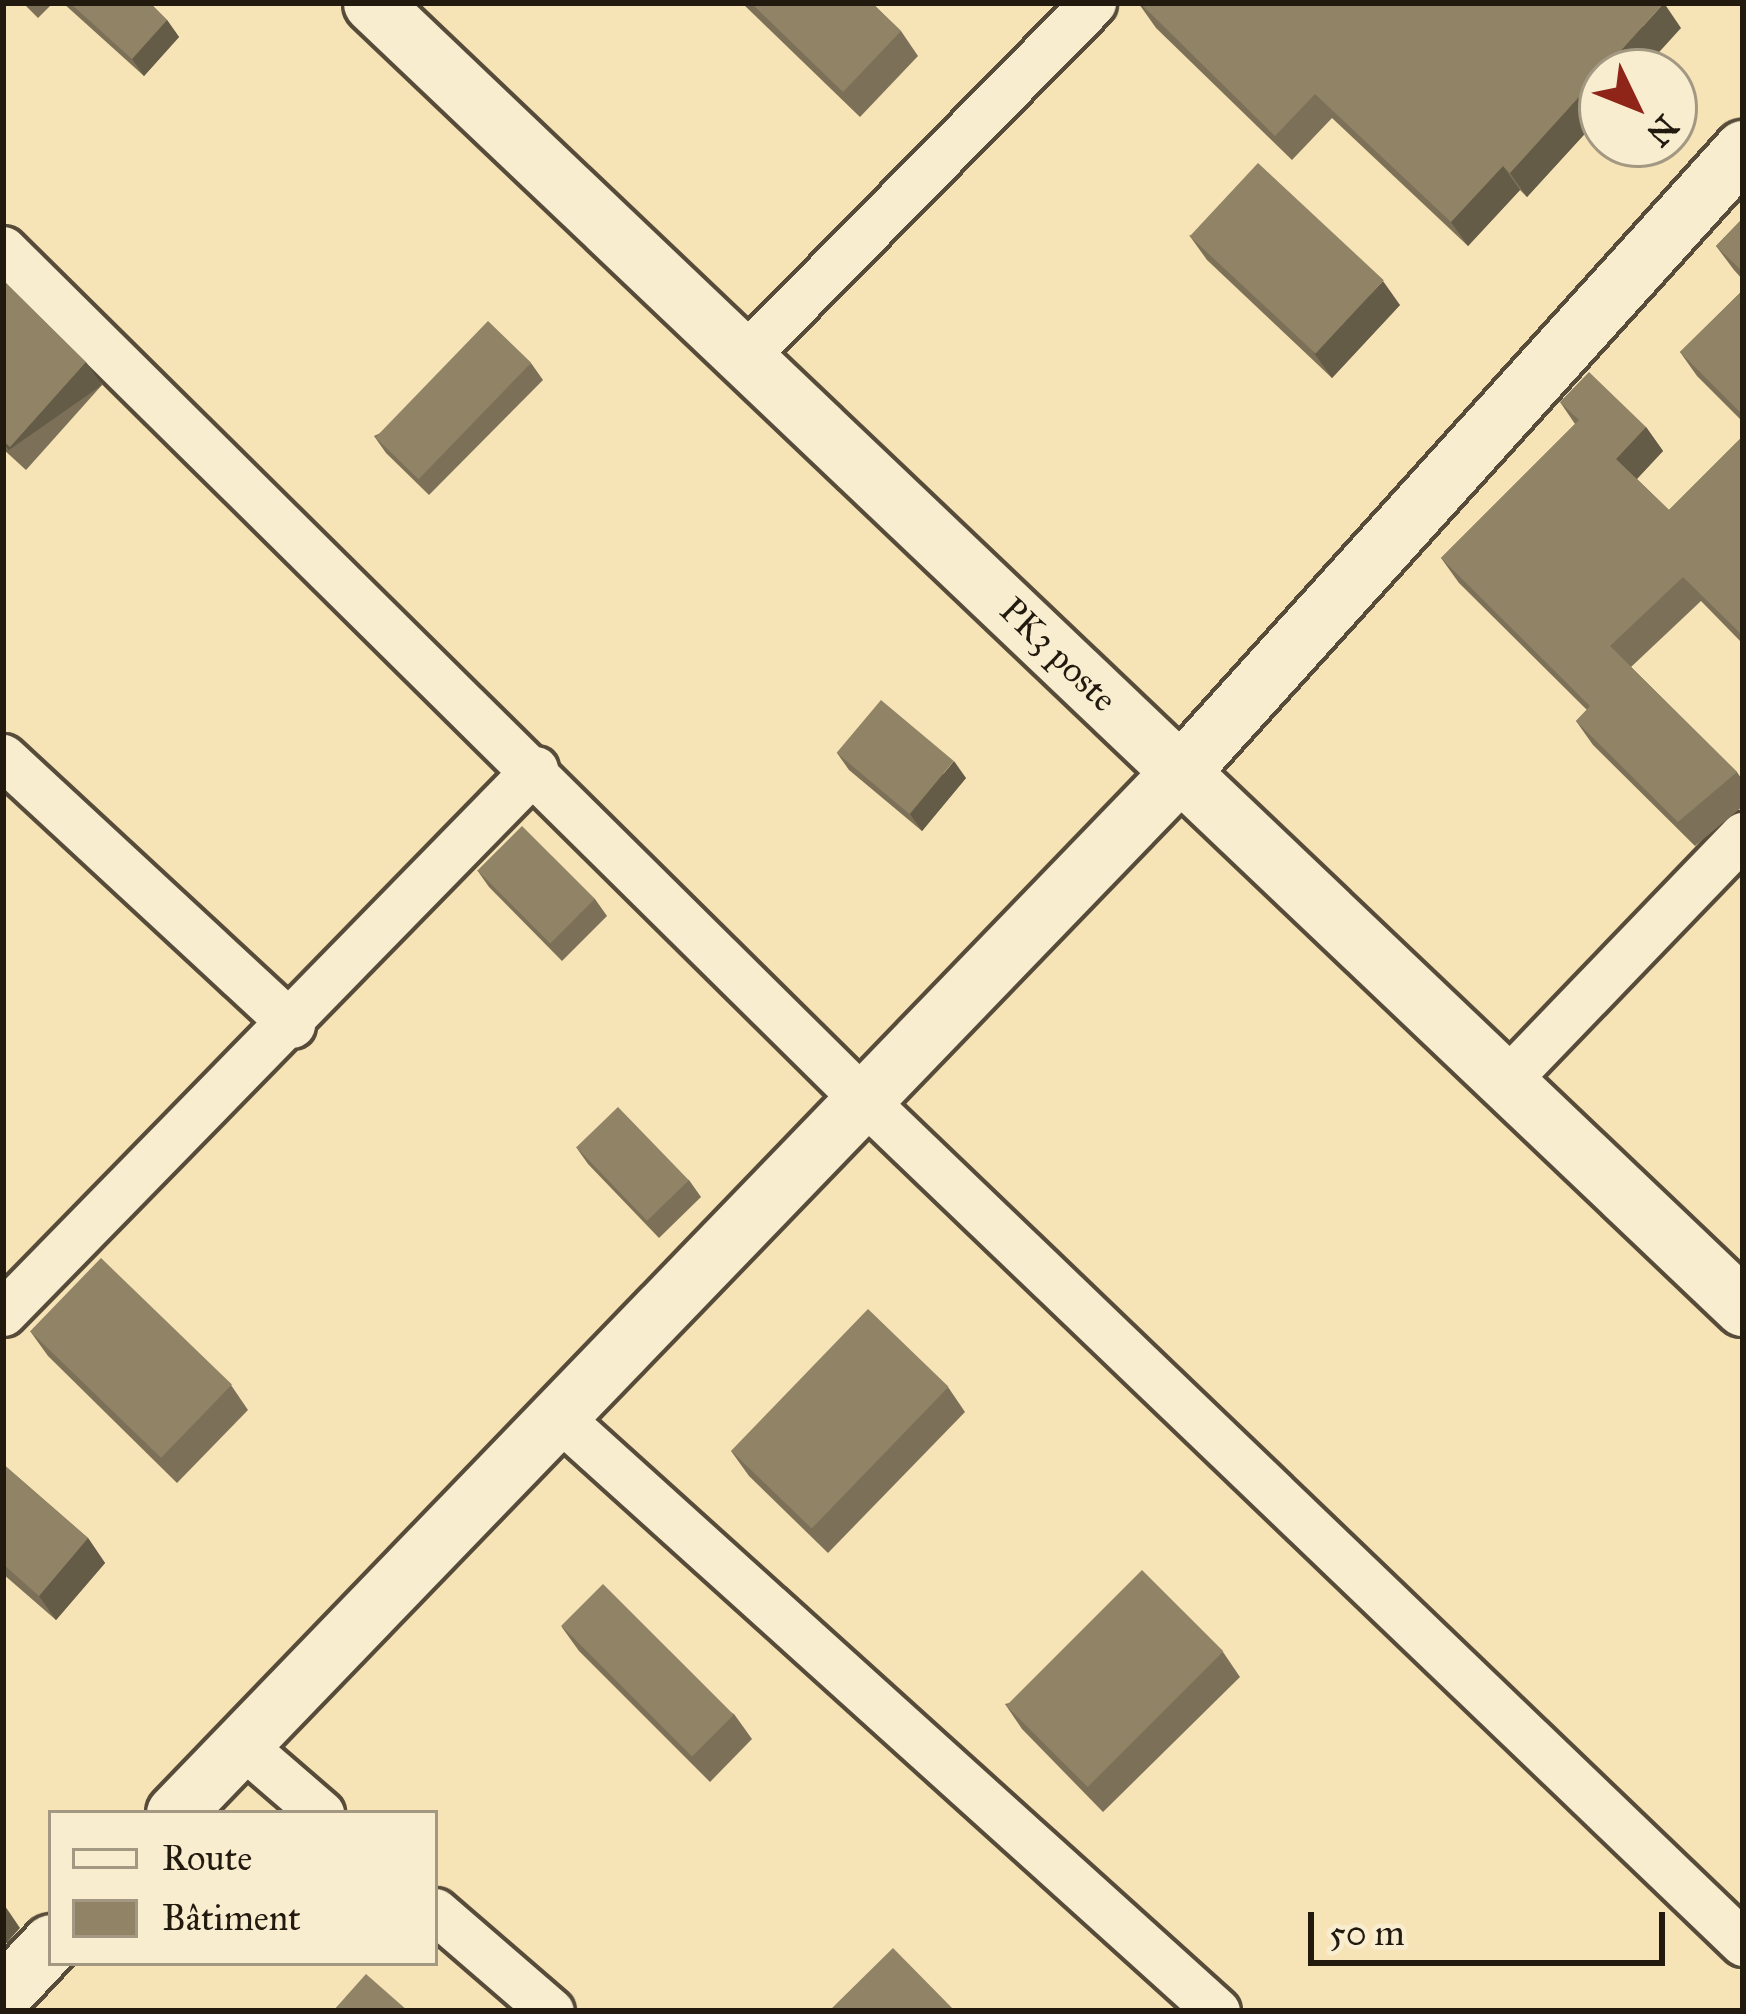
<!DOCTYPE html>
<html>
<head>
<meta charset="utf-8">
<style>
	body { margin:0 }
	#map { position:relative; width:1746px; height:2014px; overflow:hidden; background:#f6e3b6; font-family:"IM FELL Great Primer",serif }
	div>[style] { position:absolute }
	.roads { filter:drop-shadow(3px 0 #574c39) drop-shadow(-3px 0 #574c39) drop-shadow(0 3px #574c39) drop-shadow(0 -3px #574c39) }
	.minor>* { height:45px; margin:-22.5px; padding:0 22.5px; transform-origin:22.5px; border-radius:22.5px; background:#f9edd0 }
	.tertiary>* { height:57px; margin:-28.5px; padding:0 28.5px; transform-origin:28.5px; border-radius:28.5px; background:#f9edd0 }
	.wall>* { inset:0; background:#7c7158 }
	.shaded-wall>* { inset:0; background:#655c47; transform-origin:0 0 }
	.building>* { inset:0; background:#908366; transform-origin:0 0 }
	span { translate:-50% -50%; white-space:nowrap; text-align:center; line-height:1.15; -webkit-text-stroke:12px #f9edd0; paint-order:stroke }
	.street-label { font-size:36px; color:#221a0f }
	.frame { position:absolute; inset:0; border:6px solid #221a0f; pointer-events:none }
	.legend { position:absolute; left:48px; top:1810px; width:390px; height:156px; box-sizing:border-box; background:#f9edd0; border:3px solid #a39983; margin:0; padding:15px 21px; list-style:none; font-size:36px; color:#221a0f }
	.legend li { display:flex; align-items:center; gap:24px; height:60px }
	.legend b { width:60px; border:3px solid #a39983 }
	.north { position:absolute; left:1578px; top:48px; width:120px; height:120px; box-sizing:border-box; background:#f9edd0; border:3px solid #a39983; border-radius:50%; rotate:133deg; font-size:33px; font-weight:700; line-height:48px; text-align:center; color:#221a0f }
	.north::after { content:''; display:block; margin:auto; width:42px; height:54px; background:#8f2418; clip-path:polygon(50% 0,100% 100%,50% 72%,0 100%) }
	.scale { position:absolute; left:1308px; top:1912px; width:357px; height:54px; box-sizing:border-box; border:6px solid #221a0f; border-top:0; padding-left:15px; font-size:36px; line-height:42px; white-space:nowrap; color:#221a0f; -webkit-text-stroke:9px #f9edd0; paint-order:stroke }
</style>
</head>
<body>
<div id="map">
	<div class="roads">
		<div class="minor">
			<i style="left:3px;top:249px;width:1213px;rotate:44.67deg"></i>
			<i style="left:866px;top:1102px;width:1215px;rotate:43.8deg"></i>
			<i style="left:744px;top:357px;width:497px;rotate:-45.4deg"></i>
			<i style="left:3px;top:757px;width:394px;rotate:42.8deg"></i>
			<i style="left:1505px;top:1082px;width:343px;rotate:-46.1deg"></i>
			<i style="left:3px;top:1313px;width:761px;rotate:-45.64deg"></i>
			<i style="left:560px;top:1418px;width:885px;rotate:42.07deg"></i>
			<i style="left:241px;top:1744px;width:106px;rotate:40.8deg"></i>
			<i style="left:435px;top:1911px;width:153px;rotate:40.8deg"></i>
		</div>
		<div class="tertiary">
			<i style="left:372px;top:3px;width:1892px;rotate:43.57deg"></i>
			<i style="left:175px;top:1813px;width:1447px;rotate:-46.01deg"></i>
			<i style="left:1180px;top:772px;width:840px;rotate:-47.9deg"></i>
			<i style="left:3px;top:1994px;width:70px;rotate:-46.7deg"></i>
		</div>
	</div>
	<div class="wall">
		<i style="clip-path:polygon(23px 3px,53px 3px,38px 18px)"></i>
		<i style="clip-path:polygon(63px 3px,150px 3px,167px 20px,179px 37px,144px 76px)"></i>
		<i style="clip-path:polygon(742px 3px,872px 3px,901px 31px,918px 56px,860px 117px)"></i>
		<i style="clip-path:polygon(1139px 4px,1681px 28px,1602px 72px,1602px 115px,1527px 197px,1520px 190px,1468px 246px,1332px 118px,1292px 160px,1156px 28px)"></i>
		<i style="clip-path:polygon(1743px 218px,1743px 280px,1734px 270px,1716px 246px)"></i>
		<i style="clip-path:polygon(1189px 235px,1400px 305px,1332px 378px,1207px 260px)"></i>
		<i style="clip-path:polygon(3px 280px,102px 385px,26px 470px,3px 449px)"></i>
		<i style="clip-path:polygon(1743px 290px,1743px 422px,1697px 376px,1680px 352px)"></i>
		<i style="clip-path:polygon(531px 363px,543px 380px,429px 495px,386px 453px,374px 436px)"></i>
		<i style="clip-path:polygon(1560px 402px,1646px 427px,1663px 451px,1637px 479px,1669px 510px,1743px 436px,1743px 644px,1701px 601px,1631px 667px,1737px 772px,1743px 781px,1743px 806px,1695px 846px,1593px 745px,1576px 721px,1587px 710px,1459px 583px,1441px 558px,1575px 424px)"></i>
		<i style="clip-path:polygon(837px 753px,966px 778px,922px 831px,849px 770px)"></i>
		<i style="clip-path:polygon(477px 870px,595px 899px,607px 916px,562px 961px,489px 887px)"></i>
		<i style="clip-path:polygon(576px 1147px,689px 1180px,701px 1197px,659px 1238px,588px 1164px)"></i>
		<i style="clip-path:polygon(30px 1331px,231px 1385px,248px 1410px,177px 1483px,48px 1356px)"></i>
		<i style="clip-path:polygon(948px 1387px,965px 1412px,828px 1553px,749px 1476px,731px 1451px)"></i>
		<i style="clip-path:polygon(3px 1464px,88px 1538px,105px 1563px,56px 1620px,3px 1574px)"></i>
		<i style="clip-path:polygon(561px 1626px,734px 1714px,752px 1739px,710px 1782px,579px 1651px)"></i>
		<i style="clip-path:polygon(1223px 1652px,1240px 1677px,1103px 1812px,1022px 1729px,1005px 1704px)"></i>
	</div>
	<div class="shaded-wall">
		<i style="clip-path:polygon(1664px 3px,1681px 28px,1641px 72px,1602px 72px,1602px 115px,1527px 197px,1510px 173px)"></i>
		<i style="clip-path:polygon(167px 20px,179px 37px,144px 76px,132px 59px)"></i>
		<i style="clip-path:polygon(1503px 166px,1520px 190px,1468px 246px,1451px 222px)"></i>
		<i style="clip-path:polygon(1383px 281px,1400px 305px,1332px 378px,1314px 353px)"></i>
		<i style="left:86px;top:362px;width:28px;height:114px;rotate:55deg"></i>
		<i style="clip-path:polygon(1646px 427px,1663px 451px,1633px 483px,1616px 459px)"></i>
		<i style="clip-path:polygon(954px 761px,966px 778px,922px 831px,910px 814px)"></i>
		<i style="clip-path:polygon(88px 1538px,105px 1563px,56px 1620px,39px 1596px)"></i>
		<i style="clip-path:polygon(3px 1903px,20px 1928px,3px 1947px)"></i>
	</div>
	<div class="building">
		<i style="clip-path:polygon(70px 3px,150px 3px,167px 20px,132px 59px)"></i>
		<i style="clip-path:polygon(751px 3px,872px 3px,901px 31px,843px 92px)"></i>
		<i style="clip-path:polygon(1140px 3px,1664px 3px,1510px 173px,1503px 166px,1451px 222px,1315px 94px,1275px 136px)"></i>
		<i style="left:1258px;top:163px;width:172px;height:100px;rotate:43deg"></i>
		<i style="clip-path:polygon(1743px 218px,1743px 272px,1716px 246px)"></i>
		<i style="clip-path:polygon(3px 280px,86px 362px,10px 447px,3px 441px)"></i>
		<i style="clip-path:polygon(1743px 290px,1743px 415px,1680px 352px)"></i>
		<i style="left:488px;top:321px;width:60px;height:162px;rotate:44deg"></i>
		<i style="clip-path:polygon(1589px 372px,1646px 427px,1616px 459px,1669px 510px,1743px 436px,1743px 636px,1683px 577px,1610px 646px,1737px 772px,1678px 822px,1576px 721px,1590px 706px,1441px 558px,1579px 420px,1560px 402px)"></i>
		<i style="left:881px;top:700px;width:95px;height:69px;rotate:40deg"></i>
		<i style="left:522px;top:826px;width:103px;height:63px;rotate:45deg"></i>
		<i style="left:618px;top:1107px;width:102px;height:58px;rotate:46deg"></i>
		<i style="left:101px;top:1258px;width:182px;height:102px;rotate:44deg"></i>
		<i style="left:868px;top:1309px;width:112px;height:197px;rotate:44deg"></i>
		<i style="clip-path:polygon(3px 1464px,88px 1538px,39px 1596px,3px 1564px)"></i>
		<i style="left:1142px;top:1570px;width:115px;height:192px;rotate:45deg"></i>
		<i style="left:603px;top:1584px;width:185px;height:59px;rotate:45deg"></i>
		<i style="clip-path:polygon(893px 1948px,955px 2011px,829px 2011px)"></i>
		<i style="clip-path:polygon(366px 1974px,408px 2011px,333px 2011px)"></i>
	</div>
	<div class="street-label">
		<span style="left:1058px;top:655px;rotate:44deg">PK3 poste</span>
	</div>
	<div class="frame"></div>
	<ul class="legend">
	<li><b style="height:15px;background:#f9edd0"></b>Route</li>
	<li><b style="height:33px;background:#908366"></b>Bâtiment</li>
	</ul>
	<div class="north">N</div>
	<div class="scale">50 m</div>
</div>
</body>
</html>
